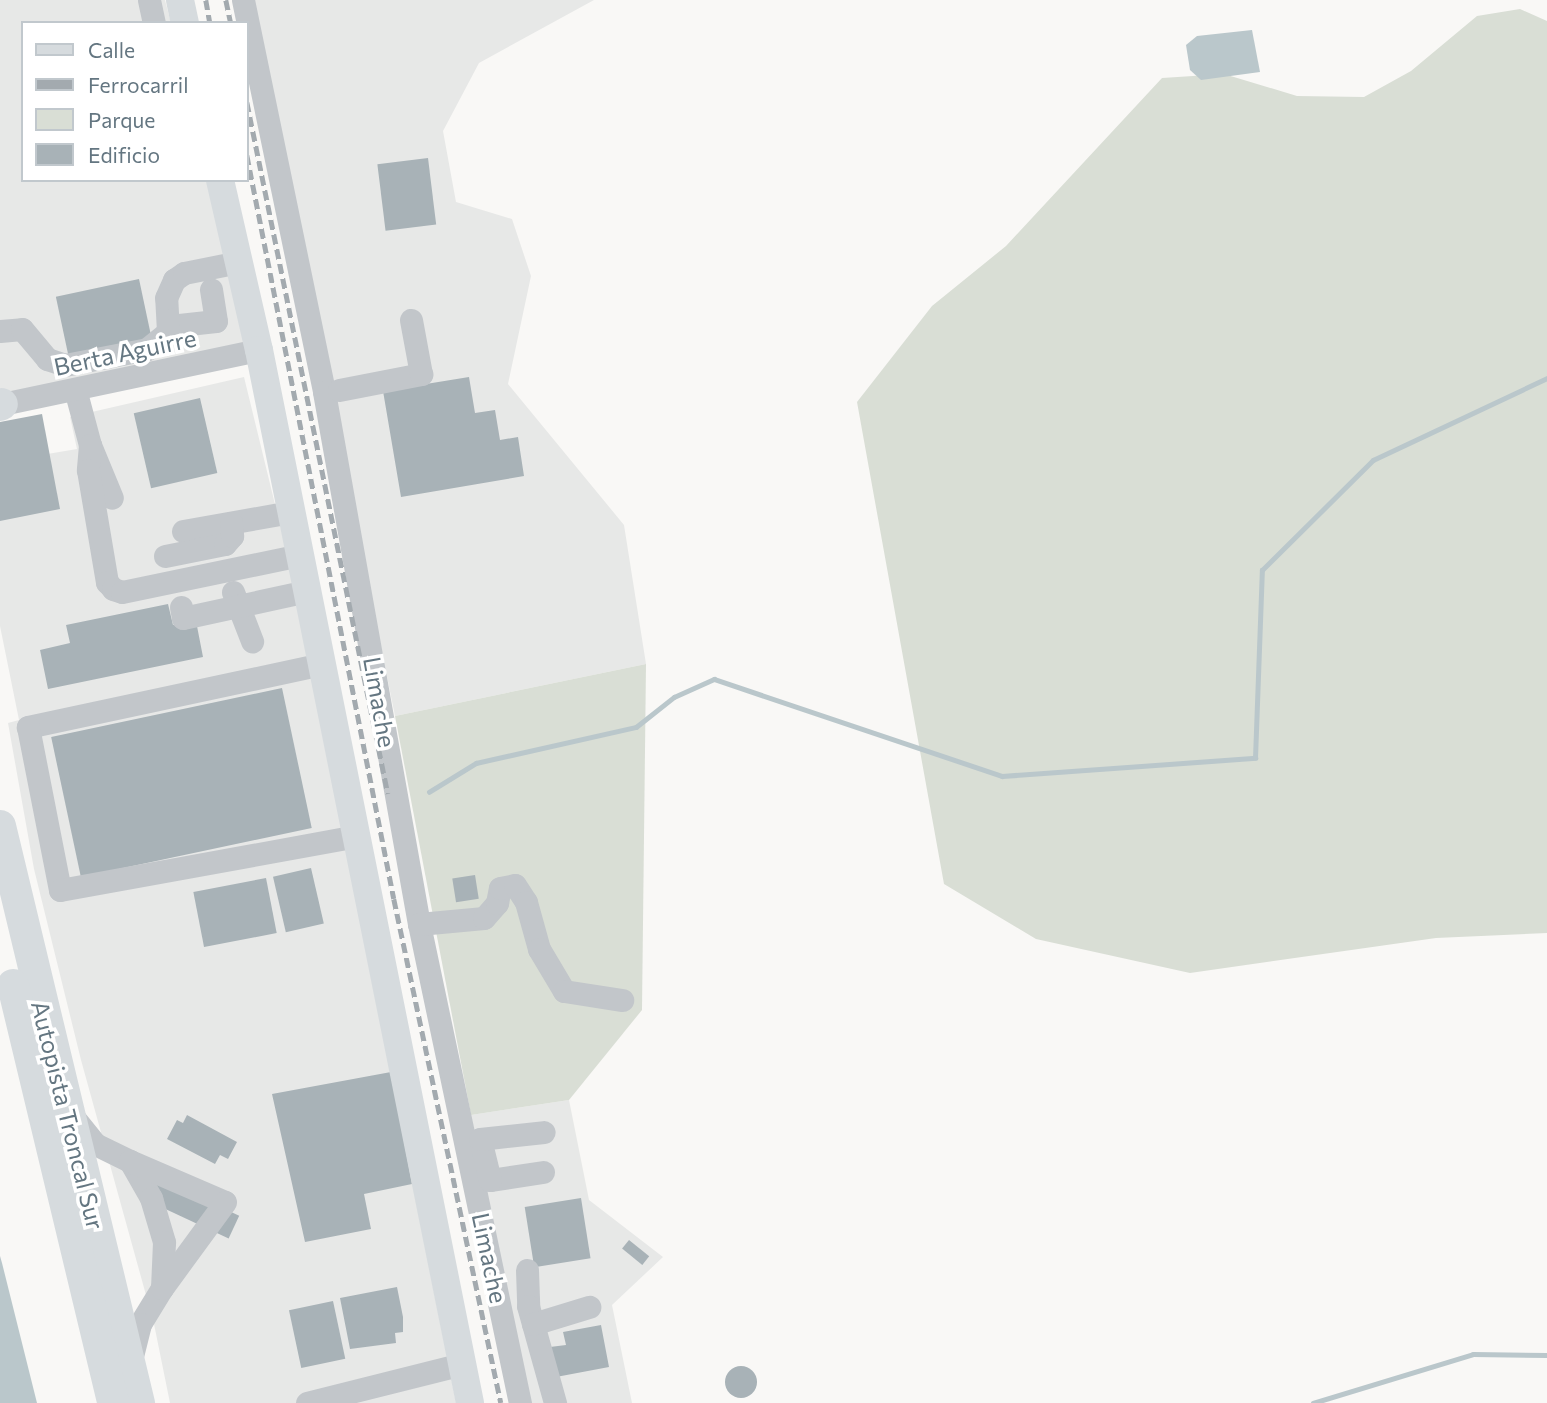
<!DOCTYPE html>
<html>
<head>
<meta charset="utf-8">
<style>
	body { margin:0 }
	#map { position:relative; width:1547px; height:1403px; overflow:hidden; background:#f9f8f6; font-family:Commissioner,sans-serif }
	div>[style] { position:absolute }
	.built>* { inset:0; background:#e7e8e7 }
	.green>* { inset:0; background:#d9ded5 }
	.water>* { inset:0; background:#bac7cb }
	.stream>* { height:4.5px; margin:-2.25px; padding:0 2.25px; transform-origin:2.25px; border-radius:2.25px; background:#bac7cb }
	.building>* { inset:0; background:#a8b2b7; transform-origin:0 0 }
	.round { border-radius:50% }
	.minor>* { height:23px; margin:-11.5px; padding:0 11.5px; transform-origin:11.5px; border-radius:11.5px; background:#c2c6ca }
	.major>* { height:28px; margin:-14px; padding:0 14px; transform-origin:14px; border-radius:14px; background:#d6dbde }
	.highway>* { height:32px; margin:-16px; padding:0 16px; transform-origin:16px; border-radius:16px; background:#d6dbde }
	.rail>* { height:4.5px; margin-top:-2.25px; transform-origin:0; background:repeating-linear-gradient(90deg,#a3aaaf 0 10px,transparent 0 15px) }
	span { translate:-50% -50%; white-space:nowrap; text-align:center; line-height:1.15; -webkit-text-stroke:7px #fff; paint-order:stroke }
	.street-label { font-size:24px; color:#647681 }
	.legend { position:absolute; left:21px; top:21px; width:228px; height:161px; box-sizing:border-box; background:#fff; border:2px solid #c1c8cd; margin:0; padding:9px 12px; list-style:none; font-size:21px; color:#647681 }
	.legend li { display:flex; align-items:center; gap:14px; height:35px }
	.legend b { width:35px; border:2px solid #c1c8cd }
</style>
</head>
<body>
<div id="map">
	<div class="built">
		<i style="clip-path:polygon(0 0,165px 0,171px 23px,23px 23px,23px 180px,211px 180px,244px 344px,0 395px)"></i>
		<i style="clip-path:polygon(250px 0,594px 0,479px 63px,443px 131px,456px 202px,512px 219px,531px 276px,508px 384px,624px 525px,646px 664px,395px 716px)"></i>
		<i style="clip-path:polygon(244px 377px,291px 570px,456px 1403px,170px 1403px,154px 1324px,81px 1060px,34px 869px,8px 723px,19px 720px,0 626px,0 462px,77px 449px,70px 417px)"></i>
		<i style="clip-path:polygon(569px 1100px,589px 1200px,663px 1257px,612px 1305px,632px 1403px,529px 1403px,471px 1115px)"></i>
	</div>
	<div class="green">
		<i style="clip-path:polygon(1520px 9px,1547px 21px,1547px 933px,1436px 938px,1190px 973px,1036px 939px,944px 884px,857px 402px,932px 306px,1006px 246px,1162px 78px,1224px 74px,1297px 96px,1364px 97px,1411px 71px,1477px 16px)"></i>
		<i style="clip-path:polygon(646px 664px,642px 1010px,569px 1100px,471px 1115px,395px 716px)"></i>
	</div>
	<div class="water">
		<i style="clip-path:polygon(1252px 30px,1260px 72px,1201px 80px,1190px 70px,1186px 45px,1197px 36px)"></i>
		<i style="clip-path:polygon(0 1256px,2px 1263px,37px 1403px,0 1403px)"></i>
	</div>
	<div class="stream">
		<i style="left:429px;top:792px;width:55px;rotate:-31.7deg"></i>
		<i style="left:476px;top:763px;width:164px;rotate:-12.7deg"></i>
		<i style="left:636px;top:727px;width:48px;rotate:-38.3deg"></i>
		<i style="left:674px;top:697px;width:44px;rotate:-24.2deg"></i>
		<i style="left:714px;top:679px;width:304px;rotate:18.6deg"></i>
		<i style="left:1002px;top:776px;width:254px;rotate:-4.1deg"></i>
		<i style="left:1255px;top:758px;width:188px;rotate:-87.9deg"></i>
		<i style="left:1262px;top:570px;width:156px;rotate:-44.7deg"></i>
		<i style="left:1373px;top:460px;width:192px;rotate:-25.2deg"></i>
		<i style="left:1313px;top:1403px;width:167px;rotate:-17deg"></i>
		<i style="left:1473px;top:1354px;width:74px;rotate:0.8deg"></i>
	</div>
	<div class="building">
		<i style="left:428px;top:158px;width:67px;height:51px;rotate:83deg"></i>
		<i style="left:139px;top:279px;width:62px;height:85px;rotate:78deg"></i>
		<i style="clip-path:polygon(469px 377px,475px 413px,495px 410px,500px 440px,518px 437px,524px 476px,401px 497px,383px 391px)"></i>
		<i style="left:200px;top:398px;width:77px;height:68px;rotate:77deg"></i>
		<i style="clip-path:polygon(42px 414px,60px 509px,0 521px,0 422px)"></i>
		<i style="clip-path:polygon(168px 604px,173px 625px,196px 621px,203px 657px,48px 689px,40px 650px,70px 643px,66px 625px)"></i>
		<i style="left:282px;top:688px;width:143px;height:236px;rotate:78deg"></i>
		<i style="left:311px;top:868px;width:57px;height:39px;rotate:77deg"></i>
		<i style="left:475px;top:875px;width:24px;height:23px;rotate:81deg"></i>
		<i style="left:266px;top:878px;width:56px;height:74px;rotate:79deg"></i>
		<i style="clip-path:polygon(391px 1072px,412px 1184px,364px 1194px,371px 1229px,305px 1242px,272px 1094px)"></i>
		<i style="clip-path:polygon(187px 1115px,237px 1142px,228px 1159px,220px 1155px,215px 1164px,167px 1139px,177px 1120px,183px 1123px)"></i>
		<i style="left:154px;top:1176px;width:94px;height:25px;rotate:25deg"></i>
		<i style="left:581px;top:1198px;width:61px;height:57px;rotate:81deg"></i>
		<i style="left:629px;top:1240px;width:26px;height:11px;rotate:39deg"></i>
		<i style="clip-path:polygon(397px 1287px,403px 1317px,403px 1332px,395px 1333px,396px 1343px,350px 1349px,340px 1298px)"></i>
		<i style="left:333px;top:1301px;width:59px;height:45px;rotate:78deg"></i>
		<i style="clip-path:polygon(601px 1325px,609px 1367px,556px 1377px,550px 1347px,566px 1345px,563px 1332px)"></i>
		<i class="round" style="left:725px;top:1366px;width:32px;height:32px"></i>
	</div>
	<div class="minor">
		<i style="left:149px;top:0;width:24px;rotate:78deg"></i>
		<i style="left:243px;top:0;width:400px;rotate:78.3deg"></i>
		<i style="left:324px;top:392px;width:540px;rotate:79.88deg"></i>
		<i style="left:419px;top:924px;width:490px;rotate:78.1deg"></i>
		<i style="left:170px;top:326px;width:46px;rotate:-6.2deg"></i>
		<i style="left:216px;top:321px;width:32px;rotate:-99deg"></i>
		<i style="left:0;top:331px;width:22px;rotate:-5deg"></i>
		<i style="left:22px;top:329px;width:39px;rotate:50deg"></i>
		<i style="left:47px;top:359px;width:19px;rotate:18deg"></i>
		<i style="left:65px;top:365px;width:84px;rotate:-11deg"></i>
		<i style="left:147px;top:349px;width:27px;rotate:-39deg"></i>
		<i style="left:168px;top:332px;width:34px;rotate:-93deg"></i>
		<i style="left:166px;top:298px;width:20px;rotate:-66deg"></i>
		<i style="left:174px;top:280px;width:12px;rotate:-35deg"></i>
		<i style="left:184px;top:273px;width:56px;rotate:-11.3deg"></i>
		<i style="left:75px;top:389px;width:58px;rotate:75deg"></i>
		<i style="left:90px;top:445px;width:57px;rotate:67.5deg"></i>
		<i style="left:339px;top:390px;width:84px;rotate:-11deg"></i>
		<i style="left:421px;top:374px;width:55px;rotate:-100.5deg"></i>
		<i style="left:2px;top:404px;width:263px;rotate:-11.9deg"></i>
		<i style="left:90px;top:445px;width:25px;rotate:95deg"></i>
		<i style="left:88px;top:470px;width:114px;rotate:80.4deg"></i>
		<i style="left:107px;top:582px;width:9px;rotate:49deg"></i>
		<i style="left:113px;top:589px;width:9px;rotate:18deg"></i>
		<i style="left:122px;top:592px;width:182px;rotate:-11.7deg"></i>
		<i style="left:183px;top:531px;width:110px;rotate:-10deg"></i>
		<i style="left:165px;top:556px;width:61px;rotate:-11.3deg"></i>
		<i style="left:225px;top:544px;width:11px;rotate:-49deg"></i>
		<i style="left:232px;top:536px;width:13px;rotate:-94deg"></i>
		<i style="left:233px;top:592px;width:53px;rotate:68.8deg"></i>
		<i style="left:181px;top:607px;width:11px;rotate:80deg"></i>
		<i style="left:183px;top:618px;width:127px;rotate:-12.3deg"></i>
		<i style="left:322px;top:664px;width:301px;rotate:167.9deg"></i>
		<i style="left:28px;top:727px;width:166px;rotate:78.9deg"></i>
		<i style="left:60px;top:890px;width:301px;rotate:-10.3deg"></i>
		<i style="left:419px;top:924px;width:65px;rotate:-5.3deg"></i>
		<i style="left:484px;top:918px;width:20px;rotate:-49deg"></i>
		<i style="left:497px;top:903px;width:15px;rotate:-79deg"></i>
		<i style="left:500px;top:888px;width:15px;rotate:-11deg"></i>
		<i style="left:515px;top:885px;width:20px;rotate:57deg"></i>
		<i style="left:526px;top:902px;width:49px;rotate:74.5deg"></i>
		<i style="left:539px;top:949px;width:49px;rotate:59.2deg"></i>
		<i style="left:564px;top:991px;width:59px;rotate:8.8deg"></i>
		<i style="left:75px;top:1119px;width:32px;rotate:51deg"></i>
		<i style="left:95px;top:1144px;width:39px;rotate:26deg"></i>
		<i style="left:130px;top:1161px;width:43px;rotate:60.4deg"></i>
		<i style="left:151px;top:1198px;width:46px;rotate:73.5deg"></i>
		<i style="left:164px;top:1242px;width:46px;rotate:92.5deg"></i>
		<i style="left:162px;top:1288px;width:42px;rotate:121.4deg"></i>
		<i style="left:140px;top:1324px;width:36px;rotate:104deg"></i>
		<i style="left:130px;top:1161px;width:103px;rotate:23.3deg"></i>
		<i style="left:225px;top:1202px;width:107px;rotate:126.2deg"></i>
		<i style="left:543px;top:1172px;width:54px;rotate:171.4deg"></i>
		<i style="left:490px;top:1180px;width:42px;rotate:-103.7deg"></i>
		<i style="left:480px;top:1139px;width:64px;rotate:-6.2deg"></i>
		<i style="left:527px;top:1270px;width:36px;rotate:88deg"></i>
		<i style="left:528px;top:1306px;width:101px;rotate:74.4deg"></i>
		<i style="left:533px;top:1324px;width:59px;rotate:-16.9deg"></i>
		<i style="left:307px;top:1403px;width:160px;rotate:-14.1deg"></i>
	</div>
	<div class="major">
		<i style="left:180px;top:0;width:24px;rotate:78deg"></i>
		<i style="left:220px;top:180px;width:174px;rotate:77.1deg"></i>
		<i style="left:259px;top:350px;width:1074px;rotate:78.67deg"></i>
	</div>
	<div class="highway">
		<i style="left:0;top:405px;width:2px;rotate:-27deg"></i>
		<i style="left:0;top:826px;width:594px;rotate:76.46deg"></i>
		<i style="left:13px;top:985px;width:430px;rotate:76.5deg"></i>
	</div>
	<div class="rail">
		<i style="left:206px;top:0;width:23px;rotate:80deg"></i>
		<i style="left:226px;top:0;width:24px;rotate:78deg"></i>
		<i style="left:247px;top:102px;width:706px;rotate:78.48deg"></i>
		<i style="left:247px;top:155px;width:758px;rotate:78.82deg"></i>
		<i style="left:394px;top:899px;width:515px;rotate:78.01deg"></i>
	</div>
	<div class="street-label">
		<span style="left:125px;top:352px;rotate:-12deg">Berta Aguirre</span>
		<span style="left:380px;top:702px;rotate:80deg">Limache</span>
		<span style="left:68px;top:1115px;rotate:76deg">Autopista Troncal Sur</span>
		<span style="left:490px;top:1258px;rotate:78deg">Limache</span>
	</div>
	<ul class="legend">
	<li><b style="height:9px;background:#d6dbde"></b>Calle</li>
	<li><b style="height:9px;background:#a3aaaf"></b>Ferrocarril</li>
	<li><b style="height:19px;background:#d9ded5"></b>Parque</li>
	<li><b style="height:19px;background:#a8b2b7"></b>Edificio</li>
	</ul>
</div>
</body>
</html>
